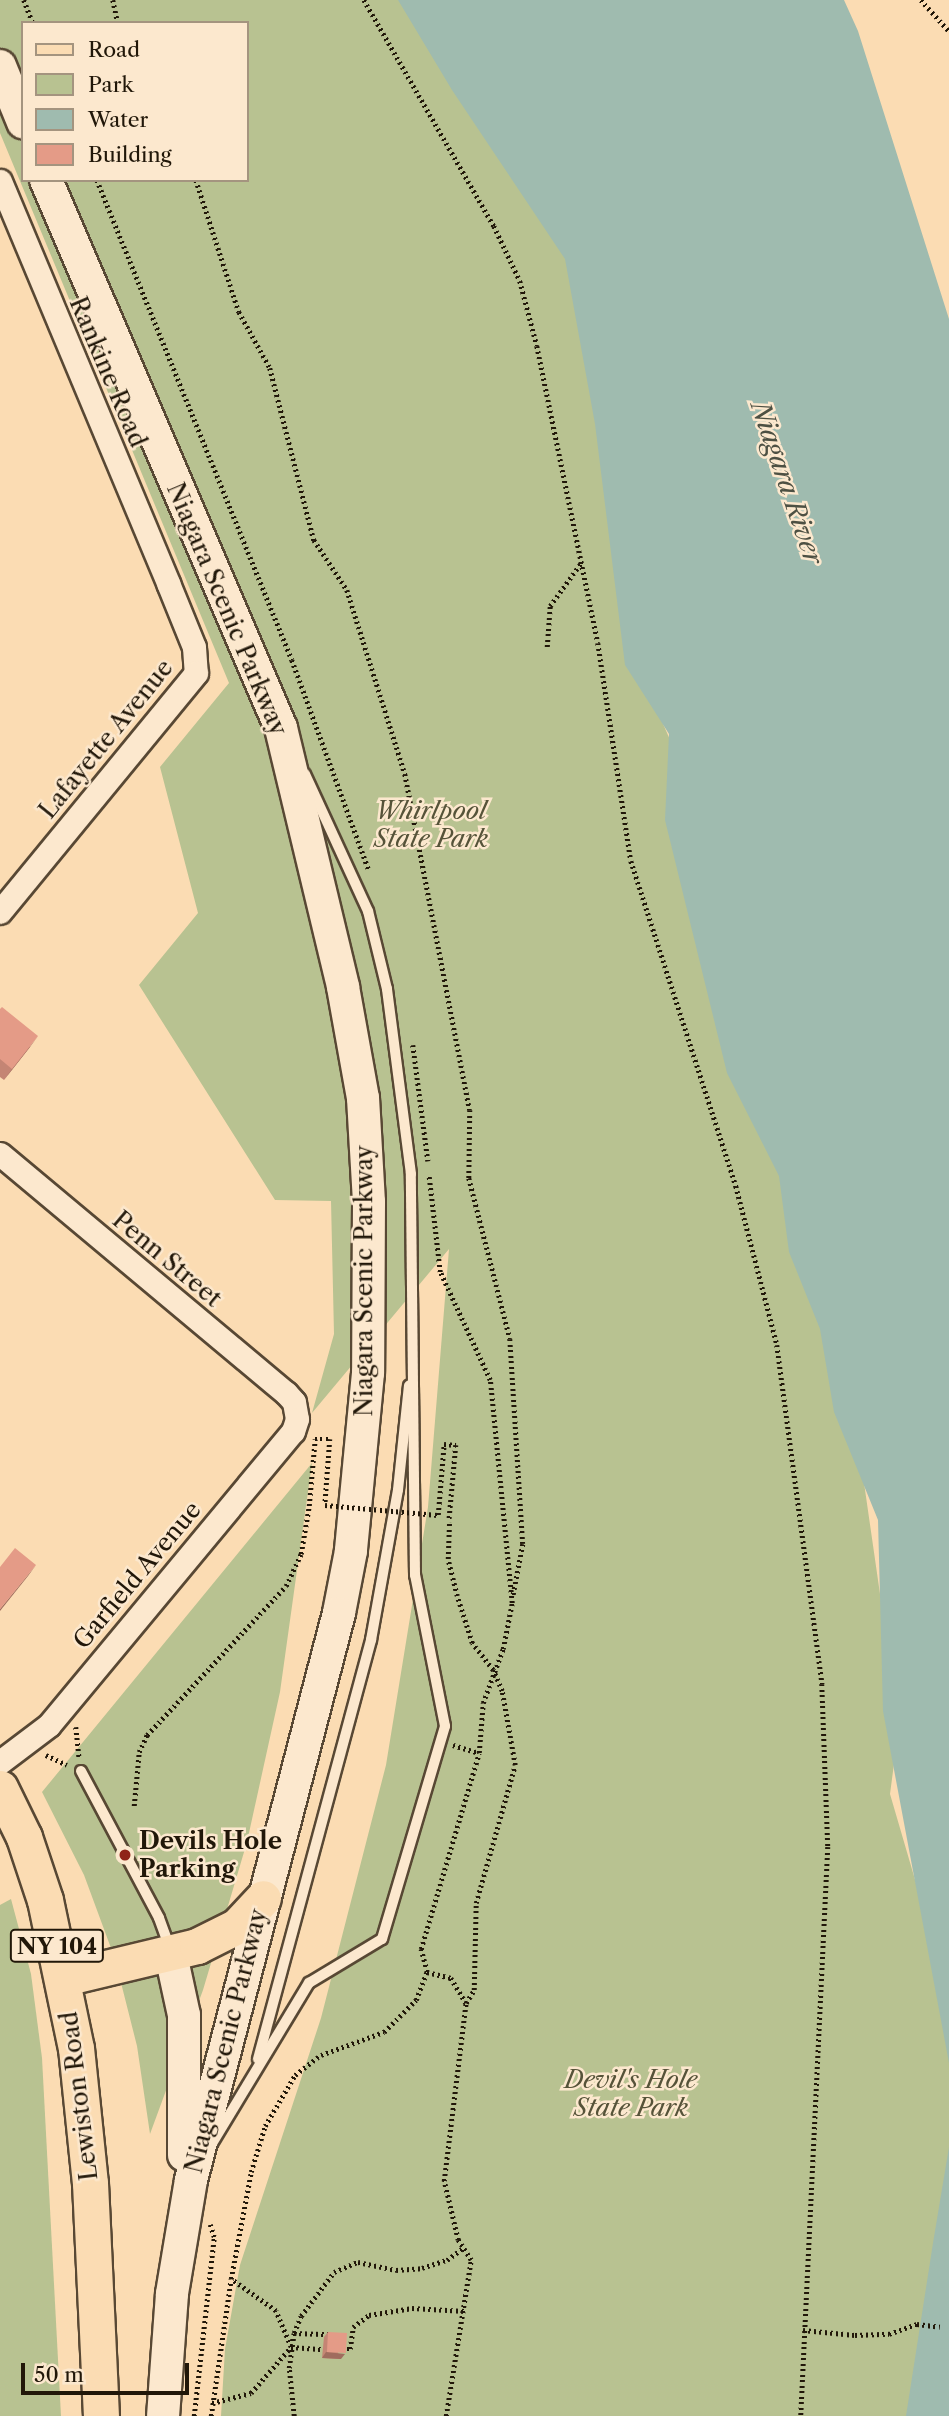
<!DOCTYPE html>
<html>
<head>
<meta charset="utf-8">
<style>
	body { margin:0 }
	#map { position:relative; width:949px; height:2416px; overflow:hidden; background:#fbdcb3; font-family:"Libre Caslon Text",serif }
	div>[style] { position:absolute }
	.green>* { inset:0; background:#b8c291 }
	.water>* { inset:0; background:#9fbbaf }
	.path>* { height:4.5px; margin-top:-2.25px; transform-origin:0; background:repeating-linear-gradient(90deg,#211709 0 2px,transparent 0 5.5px) }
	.roads { filter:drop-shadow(2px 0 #584834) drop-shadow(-2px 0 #584834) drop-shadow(0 2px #584834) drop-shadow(0 -2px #584834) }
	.lane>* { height:10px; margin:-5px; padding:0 5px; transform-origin:5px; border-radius:5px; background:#fce8ce }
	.street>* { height:23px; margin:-11.5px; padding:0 11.5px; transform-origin:11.5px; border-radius:11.5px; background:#fce8ce }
	.secondary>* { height:32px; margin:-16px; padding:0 16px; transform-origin:16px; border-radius:16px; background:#fce8ce }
	.primary>* { height:35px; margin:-17.5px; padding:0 17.5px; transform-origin:17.5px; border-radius:17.5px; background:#fbdcb3 }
	.path-bridge>* { height:4.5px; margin-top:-2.25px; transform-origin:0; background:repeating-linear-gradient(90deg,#211709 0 2px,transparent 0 5.5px) }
	.wall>* { inset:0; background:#c48574 }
	.shaded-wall>* { inset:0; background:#a06c5e }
	.building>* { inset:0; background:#e49b87; transform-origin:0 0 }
	.dots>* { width:19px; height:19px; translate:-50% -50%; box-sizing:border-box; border:4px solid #fce8ce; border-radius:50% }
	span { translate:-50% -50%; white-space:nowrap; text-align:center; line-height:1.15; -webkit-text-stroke:5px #fce8ce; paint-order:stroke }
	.shield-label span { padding:2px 5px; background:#fce8ce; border:2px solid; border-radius:5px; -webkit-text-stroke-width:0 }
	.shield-label { font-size:23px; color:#211709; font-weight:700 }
	.street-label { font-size:24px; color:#211709 }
	.park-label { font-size:24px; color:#565339; font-style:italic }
	.poi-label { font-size:24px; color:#211709; font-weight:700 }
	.left { translate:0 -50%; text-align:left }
	.water-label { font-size:26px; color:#4d5043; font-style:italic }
	.legend { position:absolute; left:21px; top:21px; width:228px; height:161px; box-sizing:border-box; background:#fce8ce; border:2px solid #a4947f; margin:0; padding:9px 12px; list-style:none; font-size:21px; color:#211709 }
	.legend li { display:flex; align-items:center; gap:14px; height:35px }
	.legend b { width:35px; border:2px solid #a4947f }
	.scale { position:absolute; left:21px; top:2363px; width:168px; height:32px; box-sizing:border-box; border:4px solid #211709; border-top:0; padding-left:9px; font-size:21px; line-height:24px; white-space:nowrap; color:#211709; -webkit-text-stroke:5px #fce8ce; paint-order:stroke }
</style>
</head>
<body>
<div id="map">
	<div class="green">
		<i style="clip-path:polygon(evenodd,0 0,405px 0,561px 230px,640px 671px,681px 765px,860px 1455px,899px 1726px,890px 1794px,923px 1907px,949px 1973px,949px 2338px,937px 2416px,221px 2416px,225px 2349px,240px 2265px,321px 2018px,386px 1765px,428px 1507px,449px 1249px,312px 1413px,334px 1334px,331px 1201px,275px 1200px,139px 985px,198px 913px,160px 767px,229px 683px,0 133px,0 0,23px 23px,247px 23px,247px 180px,23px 180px,23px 23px)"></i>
		<i style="clip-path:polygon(312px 1463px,280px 1692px,247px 1842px,203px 1990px,150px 2134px,137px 2046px,115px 1959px,84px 1875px,42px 1792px)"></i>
		<i style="clip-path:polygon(11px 1899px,31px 1974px,42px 2058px,61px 2416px,0 2416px,0 1905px)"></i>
	</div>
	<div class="water">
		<i style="clip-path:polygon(398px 0,844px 0,858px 31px,949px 319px,949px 2063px,883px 1711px,878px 1520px,834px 1412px,820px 1329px,789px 1252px,779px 1176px,727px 1073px,665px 820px,669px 734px,625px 665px,595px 424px,565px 259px,452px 90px)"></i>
		<i style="clip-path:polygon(949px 2147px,949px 2416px,906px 2416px,933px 2243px)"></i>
	</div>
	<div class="path">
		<i style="left:24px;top:0;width:25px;rotate:69deg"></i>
		<i style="left:113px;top:0;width:24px;rotate:78deg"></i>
		<i style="left:364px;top:0;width:261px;rotate:60.1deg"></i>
		<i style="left:494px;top:226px;width:61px;rotate:64.7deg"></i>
		<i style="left:520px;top:281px;width:67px;rotate:75.3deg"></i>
		<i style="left:537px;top:346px;width:303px;rotate:78.4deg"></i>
		<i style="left:598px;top:643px;width:220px;rotate:81.4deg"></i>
		<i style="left:631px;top:861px;width:342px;rotate:72.1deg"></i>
		<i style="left:736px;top:1186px;width:164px;rotate:75.5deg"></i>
		<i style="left:777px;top:1345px;width:342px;rotate:82.4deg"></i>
		<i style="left:822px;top:1684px;width:163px;rotate:87.9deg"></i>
		<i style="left:828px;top:1847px;width:570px;rotate:92.72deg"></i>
		<i style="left:921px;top:0;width:42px;rotate:47.9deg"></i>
		<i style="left:97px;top:180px;width:518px;rotate:67.89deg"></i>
		<i style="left:292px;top:660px;width:224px;rotate:69.9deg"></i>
		<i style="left:196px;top:180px;width:139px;rotate:72deg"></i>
		<i style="left:239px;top:312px;width:64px;rotate:61deg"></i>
		<i style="left:270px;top:368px;width:178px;rotate:75.7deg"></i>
		<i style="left:314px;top:540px;width:60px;rotate:56.6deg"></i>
		<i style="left:347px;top:590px;width:193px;rotate:72.5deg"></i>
		<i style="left:405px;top:774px;width:342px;rotate:79.1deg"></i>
		<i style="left:470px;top:1110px;width:68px;rotate:90.8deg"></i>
		<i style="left:469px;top:1178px;width:166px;rotate:75.7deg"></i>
		<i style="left:510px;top:1339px;width:205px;rotate:86.4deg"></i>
		<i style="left:523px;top:1544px;width:54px;rotate:100.7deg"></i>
		<i style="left:547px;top:647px;width:41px;rotate:-85.8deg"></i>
		<i style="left:550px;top:606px;width:53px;rotate:-54.2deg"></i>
		<i style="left:413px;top:1045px;width:117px;rotate:82.6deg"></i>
		<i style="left:76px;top:1727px;width:30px;rotate:84deg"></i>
		<i style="left:453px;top:1745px;width:27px;rotate:17deg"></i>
		<i style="left:46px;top:1755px;width:23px;rotate:25deg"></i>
		<i style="left:134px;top:1806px;width:54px;rotate:-84.7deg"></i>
		<i style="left:139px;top:1752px;width:19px;rotate:-65deg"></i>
		<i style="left:147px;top:1735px;width:204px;rotate:-47deg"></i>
		<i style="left:286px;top:1586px;width:35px;rotate:-65deg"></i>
		<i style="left:301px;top:1554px;width:49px;rotate:-80.5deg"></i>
		<i style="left:427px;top:1972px;width:25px;rotate:14deg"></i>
		<i style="left:451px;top:1978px;width:29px;rotate:59deg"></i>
		<i style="left:803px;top:2330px;width:52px;rotate:5.5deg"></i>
		<i style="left:855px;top:2335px;width:34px;rotate:-2deg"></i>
		<i style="left:889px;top:2334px;width:30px;rotate:-20deg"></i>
		<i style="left:917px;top:2324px;width:23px;rotate:7deg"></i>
		<i style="left:294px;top:2333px;width:36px;rotate:2deg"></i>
		<i style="left:291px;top:2347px;width:32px;rotate:4deg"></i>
		<i style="left:342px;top:2349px;width:8px"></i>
		<i style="left:350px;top:2349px;width:22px;rotate:-82deg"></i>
		<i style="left:353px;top:2327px;width:20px;rotate:-37deg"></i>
		<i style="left:369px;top:2315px;width:44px;rotate:-9.2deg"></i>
		<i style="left:412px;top:2308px;width:53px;rotate:3.2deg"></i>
		<i style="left:212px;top:2403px;width:40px;rotate:-14.4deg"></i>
		<i style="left:251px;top:2393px;width:61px;rotate:-49deg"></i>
		<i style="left:291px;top:2347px;width:39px;rotate:-113deg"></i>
		<i style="left:276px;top:2311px;width:55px;rotate:-144.6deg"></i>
		<i style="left:194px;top:2416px;width:180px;rotate:-83.6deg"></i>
		<i style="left:214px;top:2237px;width:13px;rotate:-108deg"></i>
		<i style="left:211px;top:2416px;width:138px;rotate:-81.7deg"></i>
		<i style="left:231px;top:2279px;width:109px;rotate:-79.4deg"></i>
		<i style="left:251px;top:2172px;width:48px;rotate:-73.1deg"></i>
		<i style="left:265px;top:2126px;width:59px;rotate:-59.5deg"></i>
		<i style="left:295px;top:2075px;width:33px;rotate:-38deg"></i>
		<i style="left:321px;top:2055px;width:67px;rotate:-20.1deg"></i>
		<i style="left:384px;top:2032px;width:45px;rotate:-45deg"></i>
		<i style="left:416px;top:2000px;width:30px;rotate:-69deg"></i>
		<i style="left:427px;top:1972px;width:24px;rotate:-105deg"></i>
		<i style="left:421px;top:1949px;width:204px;rotate:-73.5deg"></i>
		<i style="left:479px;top:1753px;width:50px;rotate:-85.4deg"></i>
		<i style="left:483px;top:1703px;width:58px;rotate:-69.7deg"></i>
		<i style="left:503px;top:1649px;width:47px;rotate:-78.9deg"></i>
		<i style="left:512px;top:1603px;width:224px;rotate:-95.6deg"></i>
		<i style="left:490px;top:1380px;width:119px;rotate:-114.8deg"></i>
		<i style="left:440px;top:1272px;width:96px;rotate:-96.6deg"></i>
		<i style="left:294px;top:2416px;width:48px;rotate:-95.9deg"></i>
		<i style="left:289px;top:2368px;width:35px;rotate:-82deg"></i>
		<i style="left:294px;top:2333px;width:18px;rotate:-68deg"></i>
		<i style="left:301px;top:2316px;width:55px;rotate:-53.1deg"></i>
		<i style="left:334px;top:2272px;width:26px;rotate:-23deg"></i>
		<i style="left:358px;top:2262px;width:39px;rotate:12deg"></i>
		<i style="left:396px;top:2270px;width:26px;rotate:-4deg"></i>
		<i style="left:422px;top:2268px;width:26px;rotate:-18deg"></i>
		<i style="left:447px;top:2260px;width:20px;rotate:-37deg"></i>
		<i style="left:446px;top:2416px;width:158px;rotate:-80.9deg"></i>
		<i style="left:471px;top:2260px;width:24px;rotate:-123deg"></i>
		<i style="left:458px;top:2240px;width:61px;rotate:-103.3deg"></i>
		<i style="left:444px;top:2181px;width:179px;rotate:-83deg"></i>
		<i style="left:466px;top:2003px;width:15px;rotate:-58deg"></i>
		<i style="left:474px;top:1990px;width:87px;rotate:-88.7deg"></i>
		<i style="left:476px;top:1903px;width:143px;rotate:-74.2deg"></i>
		<i style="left:515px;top:1765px;width:75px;rotate:-100deg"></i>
		<i style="left:502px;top:1691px;width:23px;rotate:-113deg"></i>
		<i style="left:493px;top:1670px;width:34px;rotate:-128deg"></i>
		<i style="left:472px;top:1643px;width:49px;rotate:-107.7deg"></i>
		<i style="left:457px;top:1596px;width:38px;rotate:-104deg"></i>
		<i style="left:448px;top:1559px;width:37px;rotate:-88deg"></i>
	</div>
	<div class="roads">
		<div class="lane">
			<i style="left:81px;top:1771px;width:166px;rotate:62deg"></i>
			<i style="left:159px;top:1918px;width:33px;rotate:70deg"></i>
			<i style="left:258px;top:2059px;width:434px;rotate:-74.9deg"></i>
			<i style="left:371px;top:1640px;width:152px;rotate:-79.8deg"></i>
			<i style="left:398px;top:1490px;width:105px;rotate:-84deg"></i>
			<i style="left:213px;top:2142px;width:186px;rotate:-58.9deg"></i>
			<i style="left:309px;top:1983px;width:85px;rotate:-31.1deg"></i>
			<i style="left:382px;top:1939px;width:222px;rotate:-73.5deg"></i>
			<i style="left:445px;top:1726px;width:154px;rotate:-101.2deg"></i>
			<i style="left:415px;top:1575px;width:401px;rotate:-90.6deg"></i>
			<i style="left:411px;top:1174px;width:187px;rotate:-97.4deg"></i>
			<i style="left:387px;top:989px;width:80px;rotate:-103.7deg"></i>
			<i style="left:368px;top:911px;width:151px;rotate:-114.7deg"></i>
		</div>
		<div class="street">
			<i style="left:0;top:181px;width:436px;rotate:67.3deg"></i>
			<i style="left:168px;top:583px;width:69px;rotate:67.9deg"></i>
			<i style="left:194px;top:647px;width:26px;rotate:86deg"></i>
			<i style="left:196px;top:673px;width:309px;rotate:129.4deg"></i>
			<i style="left:0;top:1154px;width:373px;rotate:39.9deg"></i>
			<i style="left:286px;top:1393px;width:12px;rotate:48deg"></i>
			<i style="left:294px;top:1402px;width:17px;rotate:80deg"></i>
			<i style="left:297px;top:1419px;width:13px;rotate:108deg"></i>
			<i style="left:293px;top:1431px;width:382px;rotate:129.7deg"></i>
			<i style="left:49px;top:1725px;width:61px;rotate:142.9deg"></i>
		</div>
		<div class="secondary">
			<i style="left:0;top:66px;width:61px;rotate:67.7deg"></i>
			<i style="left:46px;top:180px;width:596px;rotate:66.79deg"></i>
			<i style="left:281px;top:728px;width:266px;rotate:76.5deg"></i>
			<i style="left:343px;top:987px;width:113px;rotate:79.8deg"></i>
			<i style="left:363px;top:1098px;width:104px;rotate:86.7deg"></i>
			<i style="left:369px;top:1202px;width:171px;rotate:90.3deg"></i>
			<i style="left:368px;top:1373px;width:179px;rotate:95.5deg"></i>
			<i style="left:351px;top:1551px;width:63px;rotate:101deg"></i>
			<i style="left:339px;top:1613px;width:586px;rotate:104.63deg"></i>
			<i style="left:191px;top:2180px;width:116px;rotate:99.5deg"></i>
			<i style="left:172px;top:2294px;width:122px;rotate:94.2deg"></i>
			<i style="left:171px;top:1955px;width:61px;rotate:77.8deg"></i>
			<i style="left:184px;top:2015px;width:140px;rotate:90deg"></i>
		</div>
		<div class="primary">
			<i style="left:0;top:1788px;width:55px;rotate:63.9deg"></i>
			<i style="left:24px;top:1837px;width:66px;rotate:71.6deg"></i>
			<i style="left:45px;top:1900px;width:151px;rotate:78.2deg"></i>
			<i style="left:76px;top:2048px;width:136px;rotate:84.1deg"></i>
			<i style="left:90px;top:2183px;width:233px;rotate:87.3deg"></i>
			<i style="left:64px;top:1978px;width:137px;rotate:-13.5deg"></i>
			<i style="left:197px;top:1946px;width:45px;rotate:-26.6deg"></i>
			<i style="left:237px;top:1926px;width:38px;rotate:-47deg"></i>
		</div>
	</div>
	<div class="path-bridge">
		<i style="left:309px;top:1506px;width:67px;rotate:-84.9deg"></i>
		<i style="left:315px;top:1439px;width:15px"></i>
		<i style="left:330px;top:1439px;width:66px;rotate:94.3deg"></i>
		<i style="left:325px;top:1505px;width:113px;rotate:5.1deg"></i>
		<i style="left:438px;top:1515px;width:71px;rotate:-85.2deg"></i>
		<i style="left:444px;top:1444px;width:12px;rotate:5deg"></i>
		<i style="left:456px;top:1445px;width:77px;rotate:95.2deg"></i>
	</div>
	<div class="wall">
		<i style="clip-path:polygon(0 1009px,30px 1047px,4px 1080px,0 1077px)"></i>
		<i style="clip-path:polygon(328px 2332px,341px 2359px,322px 2358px,324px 2337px)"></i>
	</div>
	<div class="shaded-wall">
		<i style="clip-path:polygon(38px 1036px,30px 1047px,4px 1080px,12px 1069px)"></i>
		<i style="clip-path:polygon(36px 1565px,28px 1576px,0 1611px,0 1609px)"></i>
		<i style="clip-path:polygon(326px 2352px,345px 2354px,341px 2359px,322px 2358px)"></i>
	</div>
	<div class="building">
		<i style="clip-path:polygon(2px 1007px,38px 1036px,12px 1069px,0 1059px,0 1009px)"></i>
		<i style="clip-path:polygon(15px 1548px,36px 1565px,0 1609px,0 1567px)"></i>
		<i style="left:328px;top:2332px;width:19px;height:20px;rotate:3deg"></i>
	</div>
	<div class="dots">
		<i style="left:125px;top:1855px;background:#8f2418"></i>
	</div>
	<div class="shield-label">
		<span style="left:57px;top:1946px">NY 104</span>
	</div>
	<div class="street-label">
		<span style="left:108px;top:372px;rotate:67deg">Rankine Road</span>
		<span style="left:227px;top:609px;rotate:67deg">Niagara Scenic Parkway</span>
		<span style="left:106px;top:739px;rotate:-51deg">Lafayette Avenue</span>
		<span style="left:167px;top:1259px;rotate:40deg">Penn Street</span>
		<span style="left:364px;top:1281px;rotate:-90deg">Niagara Scenic Parkway</span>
		<span style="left:137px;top:1575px;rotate:-50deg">Garfield Avenue</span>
		<span style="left:226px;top:2041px;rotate:-76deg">Niagara Scenic Parkway</span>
		<span style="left:79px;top:2096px;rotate:-97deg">Lewiston Road</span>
	</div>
	<div class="park-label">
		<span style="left:431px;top:825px">Whirlpool<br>State Park</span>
		<span style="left:631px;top:2094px">Devil's Hole<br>State Park</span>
	</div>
	<div class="poi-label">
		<span class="left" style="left:139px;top:1855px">Devils Hole<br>Parking</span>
	</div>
	<div class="water-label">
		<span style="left:786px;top:483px;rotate:71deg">Niagara River</span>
	</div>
	<ul class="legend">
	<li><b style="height:9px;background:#fbdcb3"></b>Road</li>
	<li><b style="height:19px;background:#b8c291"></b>Park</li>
	<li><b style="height:19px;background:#9fbbaf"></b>Water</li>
	<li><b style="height:19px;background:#e49b87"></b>Building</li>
	</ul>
	<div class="scale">50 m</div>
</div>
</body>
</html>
